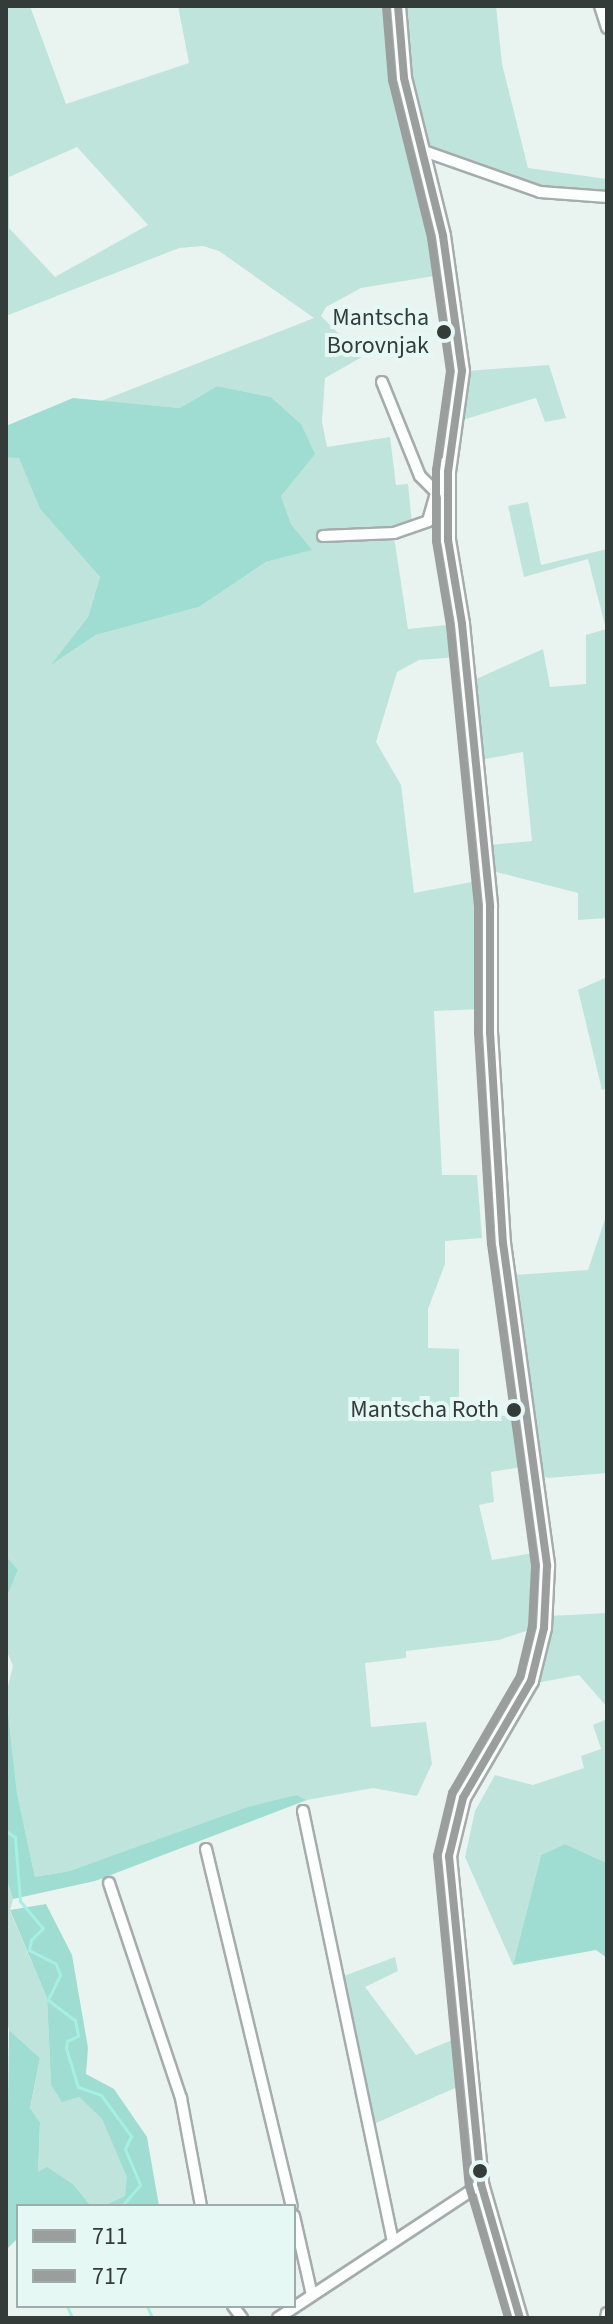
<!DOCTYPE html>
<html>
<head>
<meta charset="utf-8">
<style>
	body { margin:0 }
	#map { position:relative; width:613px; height:2324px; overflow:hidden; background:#e9f4f1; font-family:"Source Sans 3",sans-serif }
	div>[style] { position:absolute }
	.green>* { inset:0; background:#bfe4dc }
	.forest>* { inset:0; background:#9fddd2 }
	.stream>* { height:3px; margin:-1.5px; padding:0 1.5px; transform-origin:1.5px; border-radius:1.5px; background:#a4f0e2 }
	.roads { filter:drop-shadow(2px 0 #a5acab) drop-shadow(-2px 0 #a5acab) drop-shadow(0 2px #a5acab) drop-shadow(0 -2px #a5acab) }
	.street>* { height:10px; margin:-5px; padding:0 5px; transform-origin:5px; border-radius:5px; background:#fcfdfd }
	.secondary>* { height:14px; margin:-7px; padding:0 7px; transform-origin:7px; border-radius:7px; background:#fcfdfd }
	.bus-1>* { height:8px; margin:-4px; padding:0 4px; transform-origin:4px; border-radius:4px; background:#9a9e9c }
	.bus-2>* { height:8px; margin:-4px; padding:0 4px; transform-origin:4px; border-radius:4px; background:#9a9e9c }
	.dots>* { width:22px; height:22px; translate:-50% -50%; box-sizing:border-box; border:4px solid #e5f8f4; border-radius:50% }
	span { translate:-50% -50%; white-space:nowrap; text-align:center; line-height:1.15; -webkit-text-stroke:8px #e5f8f4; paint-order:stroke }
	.bus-label { font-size:24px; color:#343c3a }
	.right { translate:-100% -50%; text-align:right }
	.frame { position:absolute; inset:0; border:8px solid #343c3a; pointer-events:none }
	.legend { position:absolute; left:16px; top:2204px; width:280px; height:104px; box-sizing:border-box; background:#e5f8f4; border:2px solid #9eadaa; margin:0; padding:10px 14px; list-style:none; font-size:24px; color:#343c3a }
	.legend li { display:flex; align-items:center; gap:16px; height:40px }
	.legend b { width:40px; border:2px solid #9eadaa }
</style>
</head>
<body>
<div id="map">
	<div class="green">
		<i style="clip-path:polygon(evenodd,6px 6px,30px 6px,66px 104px,189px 63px,178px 6px,392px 6px,446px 274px,361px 288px,326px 307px,321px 316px,362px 357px,325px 378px,322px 422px,327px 447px,390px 437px,396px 485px,408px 484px,412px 524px,393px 530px,408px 629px,456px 624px,458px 657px,419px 660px,397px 672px,376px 742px,401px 785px,414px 893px,482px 880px,486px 901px,483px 1009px,434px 1011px,442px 1175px,477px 1175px,482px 1238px,445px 1241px,445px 1264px,428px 1309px,428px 1348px,459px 1349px,459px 1418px,520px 1415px,527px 1466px,491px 1472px,494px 1502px,479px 1505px,492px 1560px,540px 1552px,541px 1566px,538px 1627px,499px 1640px,406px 1651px,406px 1658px,365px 1663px,371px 1727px,426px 1722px,432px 1764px,417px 1796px,373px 1788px,307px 1800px,295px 1795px,70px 1871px,35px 1877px,17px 1793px,6px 1694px,13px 1666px,6px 1649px,6px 1599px,18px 1570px,6px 1556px,6px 457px,19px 457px,40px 509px,100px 577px,88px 617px,54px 663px,96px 635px,199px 607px,266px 562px,311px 550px,291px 524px,281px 496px,301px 424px,271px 397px,217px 386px,180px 408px,101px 401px,314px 318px,219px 251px,203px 246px,179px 248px,6px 316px,6px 6px,77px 147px,148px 225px,55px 277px,9px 228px,9px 177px,77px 147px)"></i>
		<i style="clip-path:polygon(402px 6px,496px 6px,502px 64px,528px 168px,607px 179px,607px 194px,551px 191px,427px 147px,409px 76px)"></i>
		<i style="clip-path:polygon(549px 365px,566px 418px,545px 422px,536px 398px,462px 420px,466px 371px)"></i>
		<i style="clip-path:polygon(528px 502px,541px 565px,607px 549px,607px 918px,578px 920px,578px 893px,492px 871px,489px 845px,532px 841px,523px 752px,480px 760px,472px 681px,543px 649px,550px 687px,586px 684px,586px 635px,606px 629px,588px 559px,524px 577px,508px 506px)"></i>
		<i style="clip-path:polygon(607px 977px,607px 1088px,602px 1090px,578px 990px)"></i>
		<i style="clip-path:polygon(607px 1213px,607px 1473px,548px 1478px,540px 1475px,513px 1275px,588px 1270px)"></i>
		<i style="clip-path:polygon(607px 1613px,607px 1707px,579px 1675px,536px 1683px,550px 1616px)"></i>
		<i style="clip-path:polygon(607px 1719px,607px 1863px,565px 1844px,541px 1855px,513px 1965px,465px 1857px,475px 1811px,495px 1775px,533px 1785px,584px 1768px,581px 1756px,601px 1749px,593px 1725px)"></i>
		<i style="clip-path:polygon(6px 1877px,13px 1899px,10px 1911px,47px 1998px,51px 2085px,79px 2097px,102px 2119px,128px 2177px,125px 2196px,103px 2206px,91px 2206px,74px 2185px,38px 2173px,40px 2124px,30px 2109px,40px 2058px,9px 2030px,6px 2015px)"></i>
		<i style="clip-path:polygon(395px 1957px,398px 1971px,365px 1987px,416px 2055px,459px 2037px,464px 2084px,374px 2124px,341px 1977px)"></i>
	</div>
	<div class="forest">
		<i style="clip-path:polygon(217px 386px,271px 397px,301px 424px,315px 454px,281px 496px,291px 524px,312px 550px,266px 562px,199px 607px,96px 635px,51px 665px,88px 617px,100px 577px,40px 509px,19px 458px,6px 457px,6px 426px,73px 398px,180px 408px)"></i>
		<i style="clip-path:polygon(6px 1556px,18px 1570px,6px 1599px)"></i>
		<i style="clip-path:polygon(6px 1694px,17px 1793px,35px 1877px,70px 1871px,248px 1807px,296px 1795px,307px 1800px,95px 1881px,13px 1899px,6px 1877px)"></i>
		<i style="clip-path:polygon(565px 1844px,607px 1863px,607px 1958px,596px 1950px,513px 1965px,541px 1855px)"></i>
		<i style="clip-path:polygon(46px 1904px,72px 1955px,88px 2048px,86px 2074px,114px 2089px,147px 2137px,159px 2206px,103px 2206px,125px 2196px,127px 2177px,102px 2119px,79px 2097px,62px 2102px,51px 2085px,47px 1998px,10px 1910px)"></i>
		<i style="clip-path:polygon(9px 2030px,40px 2058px,30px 2108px,40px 2123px,38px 2172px,47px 2167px,74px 2185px,91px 2206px,18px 2206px,18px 2238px,6px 2250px)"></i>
	</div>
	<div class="stream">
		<i style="left:6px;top:1831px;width:11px;rotate:34deg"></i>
		<i style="left:15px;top:1837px;width:64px;rotate:85.5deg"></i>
		<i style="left:20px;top:1901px;width:35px;rotate:50deg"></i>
		<i style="left:43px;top:1928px;width:17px;rotate:135deg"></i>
		<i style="left:31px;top:1940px;width:10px;rotate:101deg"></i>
		<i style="left:29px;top:1950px;width:30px;rotate:27deg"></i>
		<i style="left:56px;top:1964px;width:12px;rotate:70deg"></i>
		<i style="left:60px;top:1975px;width:28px;rotate:116deg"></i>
		<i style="left:48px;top:2000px;width:34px;rotate:37deg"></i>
		<i style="left:75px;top:2020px;width:16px;rotate:79deg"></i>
		<i style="left:78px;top:2036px;width:12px;rotate:156deg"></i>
		<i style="left:67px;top:2041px;width:7px;rotate:98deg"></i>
		<i style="left:66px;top:2048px;width:41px;rotate:72.9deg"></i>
		<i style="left:78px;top:2087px;width:24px;rotate:19deg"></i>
		<i style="left:101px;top:2095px;width:51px;rotate:53.8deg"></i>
		<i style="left:131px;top:2136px;width:14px;rotate:115deg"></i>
		<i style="left:125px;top:2149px;width:39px;rotate:67deg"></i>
		<i style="left:140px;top:2185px;width:28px;rotate:131deg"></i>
		<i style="left:67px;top:2306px;width:13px;rotate:67deg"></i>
		<i style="left:147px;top:2306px;width:13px;rotate:67deg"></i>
	</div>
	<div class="roads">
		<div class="street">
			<i style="left:600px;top:6px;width:23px;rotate:72deg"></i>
			<i style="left:421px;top:150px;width:126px;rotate:19.4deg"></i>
			<i style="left:540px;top:192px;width:67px;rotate:4.3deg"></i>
			<i style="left:382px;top:382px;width:101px;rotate:68deg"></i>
			<i style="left:420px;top:476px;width:20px;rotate:45deg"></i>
			<i style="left:323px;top:536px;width:71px;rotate:-2.4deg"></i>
			<i style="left:394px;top:533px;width:36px;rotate:-19deg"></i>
			<i style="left:428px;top:521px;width:61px;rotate:-73.9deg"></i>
			<i style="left:303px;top:1811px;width:440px;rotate:78.2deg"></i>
			<i style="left:206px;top:1849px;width:367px;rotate:76.5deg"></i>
			<i style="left:109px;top:1883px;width:227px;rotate:71.5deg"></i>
			<i style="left:181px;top:2098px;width:110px;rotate:79.5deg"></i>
			<i style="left:294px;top:2216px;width:81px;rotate:77.2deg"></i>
			<i style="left:233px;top:2306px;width:15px;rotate:53deg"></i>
			<i style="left:278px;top:2318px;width:243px;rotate:-33.4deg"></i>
			<i style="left:606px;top:2318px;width:5px;rotate:-79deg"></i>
		</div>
		<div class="secondary">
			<i style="left:398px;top:6px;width:72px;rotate:85.2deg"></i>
			<i style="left:404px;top:78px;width:163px;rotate:76.1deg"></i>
			<i style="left:443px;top:236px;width:136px;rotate:82deg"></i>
			<i style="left:462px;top:371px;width:102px;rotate:97.9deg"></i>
			<i style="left:448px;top:472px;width:68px;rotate:90deg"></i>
			<i style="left:448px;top:540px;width:85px;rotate:80.5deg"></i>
			<i style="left:462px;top:624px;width:284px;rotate:84.3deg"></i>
			<i style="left:490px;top:907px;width:125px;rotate:90deg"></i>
			<i style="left:490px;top:1032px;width:211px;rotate:86.5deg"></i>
			<i style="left:503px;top:1243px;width:326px;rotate:82.2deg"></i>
			<i style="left:547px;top:1566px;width:62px;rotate:92.8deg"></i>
			<i style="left:544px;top:1628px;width:55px;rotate:103.8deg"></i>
			<i style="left:531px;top:1681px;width:135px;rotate:120.2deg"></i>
			<i style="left:463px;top:1798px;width:60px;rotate:103.6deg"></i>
			<i style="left:449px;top:1856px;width:330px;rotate:84.4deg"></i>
			<i style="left:481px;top:2184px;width:140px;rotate:73.8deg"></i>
		</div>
	</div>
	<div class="bus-1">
		<i style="left:398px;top:6px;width:72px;rotate:85.2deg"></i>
		<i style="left:404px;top:78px;width:163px;rotate:76.1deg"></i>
		<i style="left:443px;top:236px;width:136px;rotate:82deg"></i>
		<i style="left:462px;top:371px;width:102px;rotate:97.9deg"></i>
		<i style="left:448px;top:472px;width:68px;rotate:90deg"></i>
		<i style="left:448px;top:540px;width:85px;rotate:80.5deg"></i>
		<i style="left:462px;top:624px;width:284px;rotate:84.3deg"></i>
		<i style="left:490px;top:907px;width:125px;rotate:90deg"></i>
		<i style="left:490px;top:1032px;width:211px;rotate:86.5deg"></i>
		<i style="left:503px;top:1243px;width:326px;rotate:82.2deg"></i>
		<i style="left:547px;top:1566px;width:62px;rotate:92.8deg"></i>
		<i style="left:544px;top:1628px;width:55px;rotate:103.8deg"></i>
		<i style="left:531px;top:1681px;width:135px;rotate:120.2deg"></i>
		<i style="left:463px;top:1798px;width:60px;rotate:103.6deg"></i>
		<i style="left:449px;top:1856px;width:330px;rotate:84.4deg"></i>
		<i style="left:481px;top:2184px;width:140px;rotate:73.8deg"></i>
	</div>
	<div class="bus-2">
		<i style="left:386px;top:7px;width:73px;rotate:85.3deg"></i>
		<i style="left:392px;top:80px;width:163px;rotate:76.1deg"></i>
		<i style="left:431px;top:238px;width:134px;rotate:81.9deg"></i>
		<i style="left:450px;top:371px;width:100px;rotate:98deg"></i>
		<i style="left:436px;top:470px;width:71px;rotate:90deg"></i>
		<i style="left:436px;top:541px;width:86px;rotate:80.6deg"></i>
		<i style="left:450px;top:626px;width:283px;rotate:84.3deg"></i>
		<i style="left:478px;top:908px;width:125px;rotate:90deg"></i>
		<i style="left:478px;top:1033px;width:211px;rotate:86.5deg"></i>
		<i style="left:491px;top:1244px;width:326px;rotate:82.2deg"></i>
		<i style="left:535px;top:1567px;width:59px;rotate:92.9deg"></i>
		<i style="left:532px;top:1626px;width:51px;rotate:103.5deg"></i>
		<i style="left:520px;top:1676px;width:135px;rotate:120.2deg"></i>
		<i style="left:452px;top:1793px;width:65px;rotate:103.4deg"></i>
		<i style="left:437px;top:1856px;width:332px;rotate:84.5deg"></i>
		<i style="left:469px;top:2186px;width:138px;rotate:73.5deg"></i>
	</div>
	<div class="dots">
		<i style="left:444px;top:332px;background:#343c3a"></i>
		<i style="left:514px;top:1410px;background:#343c3a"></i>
		<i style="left:480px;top:2171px;background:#343c3a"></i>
	</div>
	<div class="bus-label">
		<span class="right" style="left:429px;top:332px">Mantscha<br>Borovnjak</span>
		<span class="right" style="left:499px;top:1410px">Mantscha Roth</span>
	</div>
	<div class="frame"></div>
	<ul class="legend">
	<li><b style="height:10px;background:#9a9e9c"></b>711</li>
	<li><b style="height:10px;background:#9a9e9c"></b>717</li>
	</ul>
</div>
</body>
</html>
